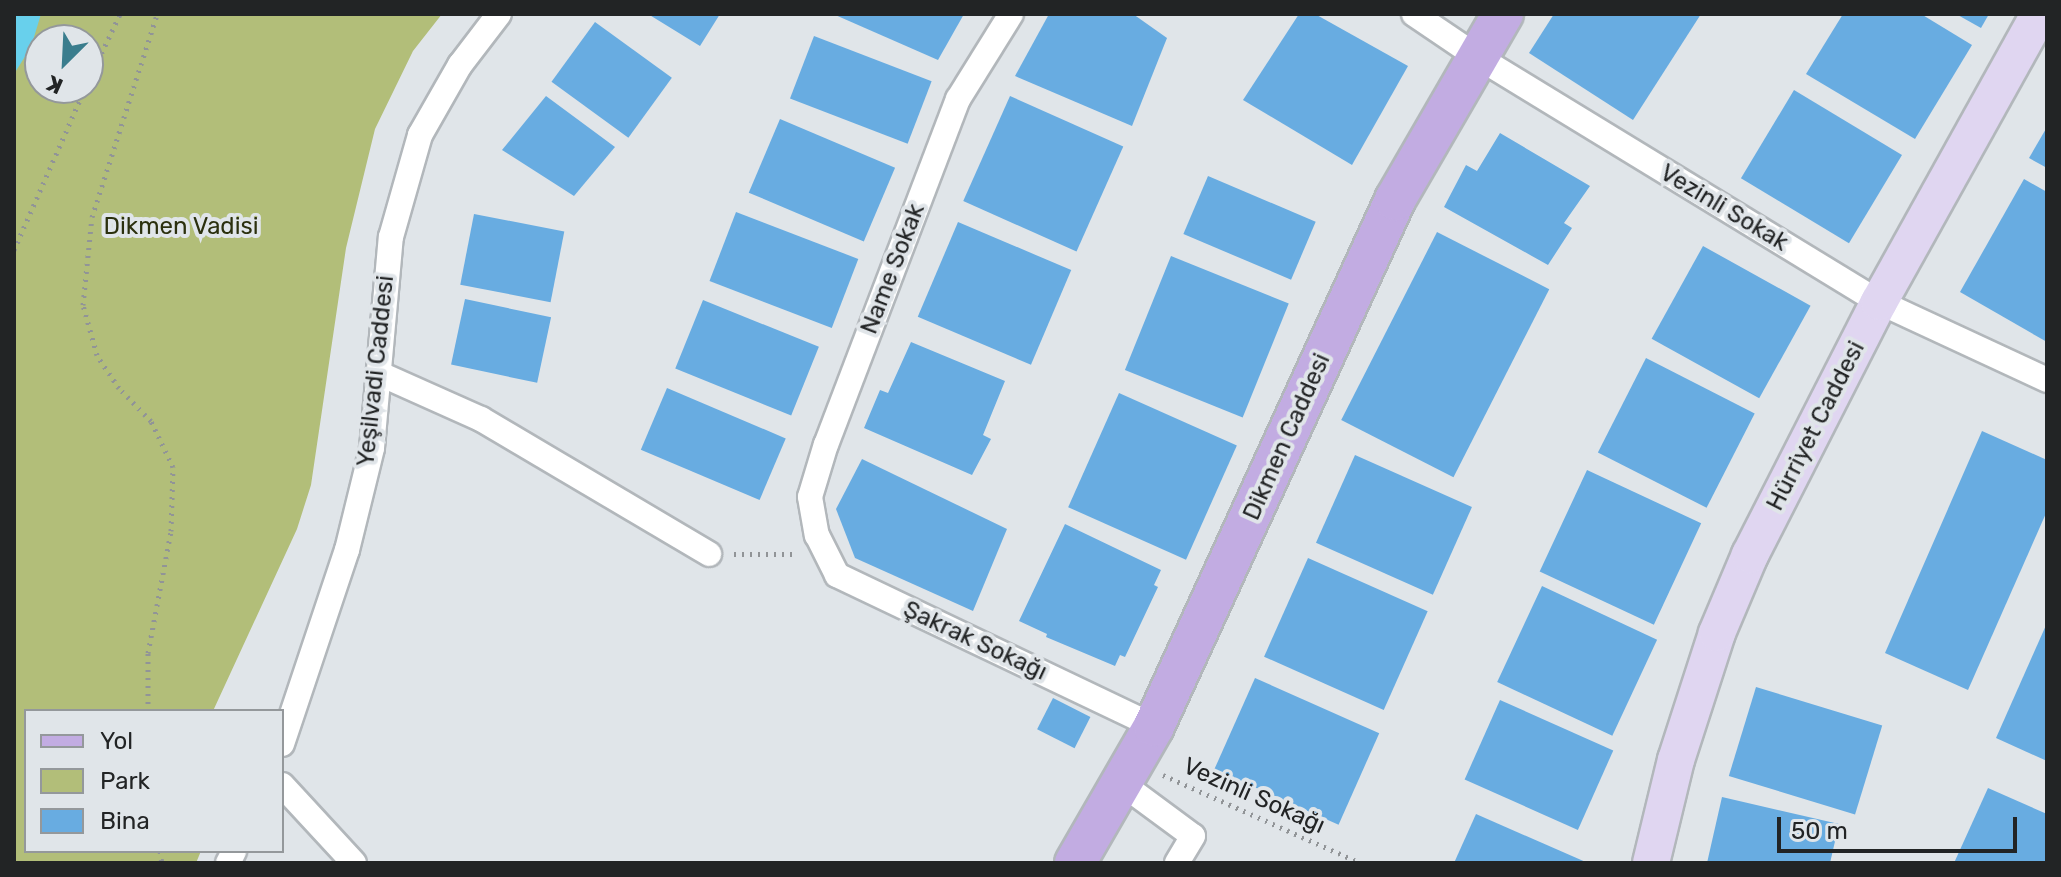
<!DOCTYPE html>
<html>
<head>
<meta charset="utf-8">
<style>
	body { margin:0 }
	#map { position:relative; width:2061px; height:877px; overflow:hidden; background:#e0e5e9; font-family:Rubik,sans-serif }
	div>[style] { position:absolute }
	.green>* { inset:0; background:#b2be79 }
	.water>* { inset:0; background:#68d0ec }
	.building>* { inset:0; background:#68ace1; transform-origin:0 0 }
	.path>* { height:5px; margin-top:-2.5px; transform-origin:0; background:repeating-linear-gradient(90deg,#919497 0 2px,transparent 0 8px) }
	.roads { filter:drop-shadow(2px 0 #b2b7bb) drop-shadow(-2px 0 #b2b7bb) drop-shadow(0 2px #b2b7bb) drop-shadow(0 -2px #b2b7bb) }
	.street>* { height:24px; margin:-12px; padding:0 12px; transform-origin:12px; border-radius:12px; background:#fff }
	.secondary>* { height:36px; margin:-18px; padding:0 18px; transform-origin:18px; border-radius:18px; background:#e0d6f1 }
	.primary>* { height:40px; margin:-20px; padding:0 20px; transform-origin:20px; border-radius:20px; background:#c2ace2 }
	span { translate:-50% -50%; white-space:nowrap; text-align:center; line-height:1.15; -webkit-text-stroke:8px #e0e5e9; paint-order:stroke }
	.street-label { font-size:24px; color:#222425 }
	.park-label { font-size:24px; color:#2b300e }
	.frame { position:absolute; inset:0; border:16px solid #222425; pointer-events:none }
	.legend { position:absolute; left:24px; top:709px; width:260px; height:144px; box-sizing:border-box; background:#e0e5e9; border:2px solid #94989b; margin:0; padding:10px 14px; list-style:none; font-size:24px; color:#222425 }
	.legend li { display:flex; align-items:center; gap:16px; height:40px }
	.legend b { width:40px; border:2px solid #94989b }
	.north { position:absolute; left:24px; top:24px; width:80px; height:80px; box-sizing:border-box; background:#e0e5e9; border:2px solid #94989b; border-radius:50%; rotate:204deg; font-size:22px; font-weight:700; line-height:32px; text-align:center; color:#222425 }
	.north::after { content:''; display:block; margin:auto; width:28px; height:36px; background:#3a7d8d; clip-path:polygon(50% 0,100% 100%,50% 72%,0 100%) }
	.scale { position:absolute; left:1777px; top:817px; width:240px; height:36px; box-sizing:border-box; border:4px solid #222425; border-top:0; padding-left:10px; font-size:24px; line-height:28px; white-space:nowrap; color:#222425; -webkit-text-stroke:6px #e0e5e9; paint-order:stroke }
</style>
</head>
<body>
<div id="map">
	<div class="green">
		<i style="clip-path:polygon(evenodd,14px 14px,442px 14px,413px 51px,375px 129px,346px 248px,311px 485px,297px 529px,213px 711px,26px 711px,26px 851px,201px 851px,196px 863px,14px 863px,14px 14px,40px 40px,88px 40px,88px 88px,40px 88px,40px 40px)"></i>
	</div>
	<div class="water">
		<i style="clip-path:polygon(14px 14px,41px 14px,31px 47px,14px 74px)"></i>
	</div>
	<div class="building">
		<i style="clip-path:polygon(648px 14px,720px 14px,700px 46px)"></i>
		<i style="clip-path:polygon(833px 14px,964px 14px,938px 60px)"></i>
		<i style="clip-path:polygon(1049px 14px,1133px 14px,1167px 38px,1132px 126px,1015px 76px)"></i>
		<i style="clip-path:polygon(1299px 14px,1315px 14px,1408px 66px,1352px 165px,1243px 100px)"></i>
		<i style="clip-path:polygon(1554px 14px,1701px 14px,1633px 120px,1529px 53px)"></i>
		<i style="clip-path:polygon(1843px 14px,1921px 14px,1972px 45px,1915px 139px,1806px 74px)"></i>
		<i style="clip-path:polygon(1956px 14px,1989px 14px,1981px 28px)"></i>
		<i style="left:595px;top:22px;width:95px;height:74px;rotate:36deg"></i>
		<i style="left:814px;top:36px;width:126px;height:67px;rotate:21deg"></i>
		<i style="left:1794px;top:90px;width:126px;height:103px;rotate:31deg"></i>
		<i style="clip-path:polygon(546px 96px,615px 147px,574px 196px,502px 150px)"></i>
		<i style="left:1010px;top:96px;width:124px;height:115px;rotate:24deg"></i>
		<i style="left:780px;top:119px;width:125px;height:80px;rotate:23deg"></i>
		<i style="clip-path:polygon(2047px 127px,2047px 168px,2029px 158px)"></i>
		<i style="clip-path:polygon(1500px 133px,1590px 186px,1564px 223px,1572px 228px,1548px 265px,1444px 207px,1466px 165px,1477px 171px)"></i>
		<i style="left:1208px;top:176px;width:117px;height:63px;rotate:23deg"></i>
		<i style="clip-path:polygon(2024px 179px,2047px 192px,2047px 342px,1960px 292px)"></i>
		<i style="left:736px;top:212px;width:131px;height:74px;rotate:21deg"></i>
		<i style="left:474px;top:214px;width:92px;height:72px;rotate:11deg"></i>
		<i style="left:958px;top:222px;width:123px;height:103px;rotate:23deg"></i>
		<i style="left:1437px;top:232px;width:126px;height:211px;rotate:27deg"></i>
		<i style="left:1703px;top:246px;width:123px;height:106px;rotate:29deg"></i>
		<i style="left:1171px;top:256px;width:127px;height:123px;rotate:22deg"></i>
		<i style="left:465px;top:299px;width:88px;height:67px;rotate:12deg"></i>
		<i style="left:703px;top:300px;width:125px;height:74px;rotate:22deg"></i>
		<i style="clip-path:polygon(911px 342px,1005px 381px,983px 435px,991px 439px,972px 475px,864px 428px,880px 390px,888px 393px)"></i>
		<i style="left:1646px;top:358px;width:122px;height:106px;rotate:27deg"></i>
		<i style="left:667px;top:388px;width:129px;height:67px;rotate:23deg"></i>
		<i style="left:1119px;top:393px;width:129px;height:125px;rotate:24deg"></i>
		<i style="clip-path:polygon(1982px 431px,2047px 460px,2047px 511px,1968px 690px,1885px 653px)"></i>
		<i style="left:1355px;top:455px;width:128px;height:96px;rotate:24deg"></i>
		<i style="clip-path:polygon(862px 459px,1007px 529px,973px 611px,855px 558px,836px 509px)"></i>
		<i style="left:1587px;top:470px;width:126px;height:112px;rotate:25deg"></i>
		<i style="clip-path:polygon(1065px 524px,1161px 570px,1154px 585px,1158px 587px,1125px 657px,1120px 655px,1115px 666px,1046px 637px,1047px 634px,1019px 621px)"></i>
		<i style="left:1308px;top:558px;width:131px;height:108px;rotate:24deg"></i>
		<i style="left:1542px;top:586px;width:127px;height:106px;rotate:25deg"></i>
		<i style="clip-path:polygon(2047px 623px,2047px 761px,1996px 738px)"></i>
		<i style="left:1255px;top:678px;width:136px;height:100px;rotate:24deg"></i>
		<i style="left:1756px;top:687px;width:132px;height:93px;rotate:17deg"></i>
		<i style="left:1053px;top:698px;width:42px;height:35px;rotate:27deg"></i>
		<i style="left:1500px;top:700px;width:124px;height:87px;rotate:24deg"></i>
		<i style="clip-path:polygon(1988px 788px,2047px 814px,2047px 863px,1954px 863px)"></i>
		<i style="clip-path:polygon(1722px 797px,1839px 824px,1830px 863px,1707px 863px)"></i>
		<i style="clip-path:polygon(1476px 814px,1588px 863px,1454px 863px)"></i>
	</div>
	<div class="path">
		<i style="left:88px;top:82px;width:75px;rotate:-64.8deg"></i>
		<i style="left:14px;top:250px;width:177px;rotate:-66.3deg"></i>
		<i style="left:734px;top:554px;width:62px"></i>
		<i style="left:148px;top:711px;width:58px;rotate:-90deg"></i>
		<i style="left:148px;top:653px;width:124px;rotate:-79.3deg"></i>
		<i style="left:171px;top:531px;width:64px;rotate:-88.2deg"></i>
		<i style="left:173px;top:467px;width:51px;rotate:-115.6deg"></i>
		<i style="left:151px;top:421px;width:46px;rotate:-134.1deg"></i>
		<i style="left:119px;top:388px;width:40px;rotate:-124deg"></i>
		<i style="left:97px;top:355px;width:52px;rotate:-105.6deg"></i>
		<i style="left:83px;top:305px;width:88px;rotate:-84.2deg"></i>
		<i style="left:92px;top:217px;width:213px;rotate:-72.2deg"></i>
		<i style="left:1163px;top:775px;width:217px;rotate:24deg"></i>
		<i style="left:160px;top:851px;width:12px;rotate:81deg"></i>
	</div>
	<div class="roads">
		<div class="street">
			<i style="left:1011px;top:14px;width:100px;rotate:121.9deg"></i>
			<i style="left:958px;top:99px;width:369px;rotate:110.9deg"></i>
			<i style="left:826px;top:444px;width:55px;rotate:106.8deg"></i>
			<i style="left:810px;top:497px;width:39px;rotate:80deg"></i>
			<i style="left:817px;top:535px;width:45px;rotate:63.4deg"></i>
			<i style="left:837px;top:575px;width:351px;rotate:25.5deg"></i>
			<i style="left:1414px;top:14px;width:75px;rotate:34.1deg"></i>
			<i style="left:1476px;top:56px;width:472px;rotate:31.4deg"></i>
			<i style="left:1879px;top:302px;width:185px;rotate:24.9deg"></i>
			<i style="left:378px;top:373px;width:113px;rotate:24.1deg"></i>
			<i style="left:481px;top:419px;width:265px;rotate:30.6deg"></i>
			<i style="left:282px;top:744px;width:205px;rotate:-71.5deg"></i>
			<i style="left:347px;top:550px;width:105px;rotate:-76.2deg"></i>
			<i style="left:372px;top:448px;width:212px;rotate:-84.9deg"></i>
			<i style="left:391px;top:237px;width:106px;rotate:-74.1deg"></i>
			<i style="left:420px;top:135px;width:81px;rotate:-60.3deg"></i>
			<i style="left:460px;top:65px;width:64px;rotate:-52.6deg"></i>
			<i style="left:1121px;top:783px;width:89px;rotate:36.4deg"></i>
			<i style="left:1193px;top:836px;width:31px;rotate:121deg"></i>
			<i style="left:282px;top:785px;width:106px;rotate:47.3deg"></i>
			<i style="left:228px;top:863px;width:13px;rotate:-63deg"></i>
		</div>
		<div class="secondary">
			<i style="left:1651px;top:863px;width:106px;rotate:-76.4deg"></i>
			<i style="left:1676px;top:760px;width:133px;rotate:-72.1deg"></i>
			<i style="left:1717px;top:633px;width:85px;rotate:-67.1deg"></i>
			<i style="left:1750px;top:555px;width:284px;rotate:-63deg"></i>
			<i style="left:1879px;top:302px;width:329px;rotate:-60.9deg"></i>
		</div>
		<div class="primary">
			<i style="left:1075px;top:863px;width:158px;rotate:-60deg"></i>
			<i style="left:1154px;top:726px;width:579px;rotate:-65.38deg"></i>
			<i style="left:1395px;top:200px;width:215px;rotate:-59.9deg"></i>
		</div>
	</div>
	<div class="street-label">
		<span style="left:1724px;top:208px;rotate:31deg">Vezinli Sokak</span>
		<span style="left:893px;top:269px;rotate:-69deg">Name Sokak</span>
		<span style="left:376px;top:371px;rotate:-84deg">Yeşilvadi Caddesi</span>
		<span style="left:1816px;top:426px;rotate:-63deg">Hürriyet Caddesi</span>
		<span style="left:1287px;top:437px;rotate:-66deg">Dikmen Caddesi</span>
		<span style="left:975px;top:641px;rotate:25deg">Şakrak Sokağı</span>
		<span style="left:1254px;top:796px;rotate:24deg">Vezinli Sokağı</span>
	</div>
	<div class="park-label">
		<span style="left:181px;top:227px">Dikmen Vadisi</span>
	</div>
	<div class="frame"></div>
	<ul class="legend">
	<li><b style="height:10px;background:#c2ace2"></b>Yol</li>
	<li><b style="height:22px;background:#b2be79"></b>Park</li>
	<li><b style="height:22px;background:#68ace1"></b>Bina</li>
	</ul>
	<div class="north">K</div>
	<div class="scale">50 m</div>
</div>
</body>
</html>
